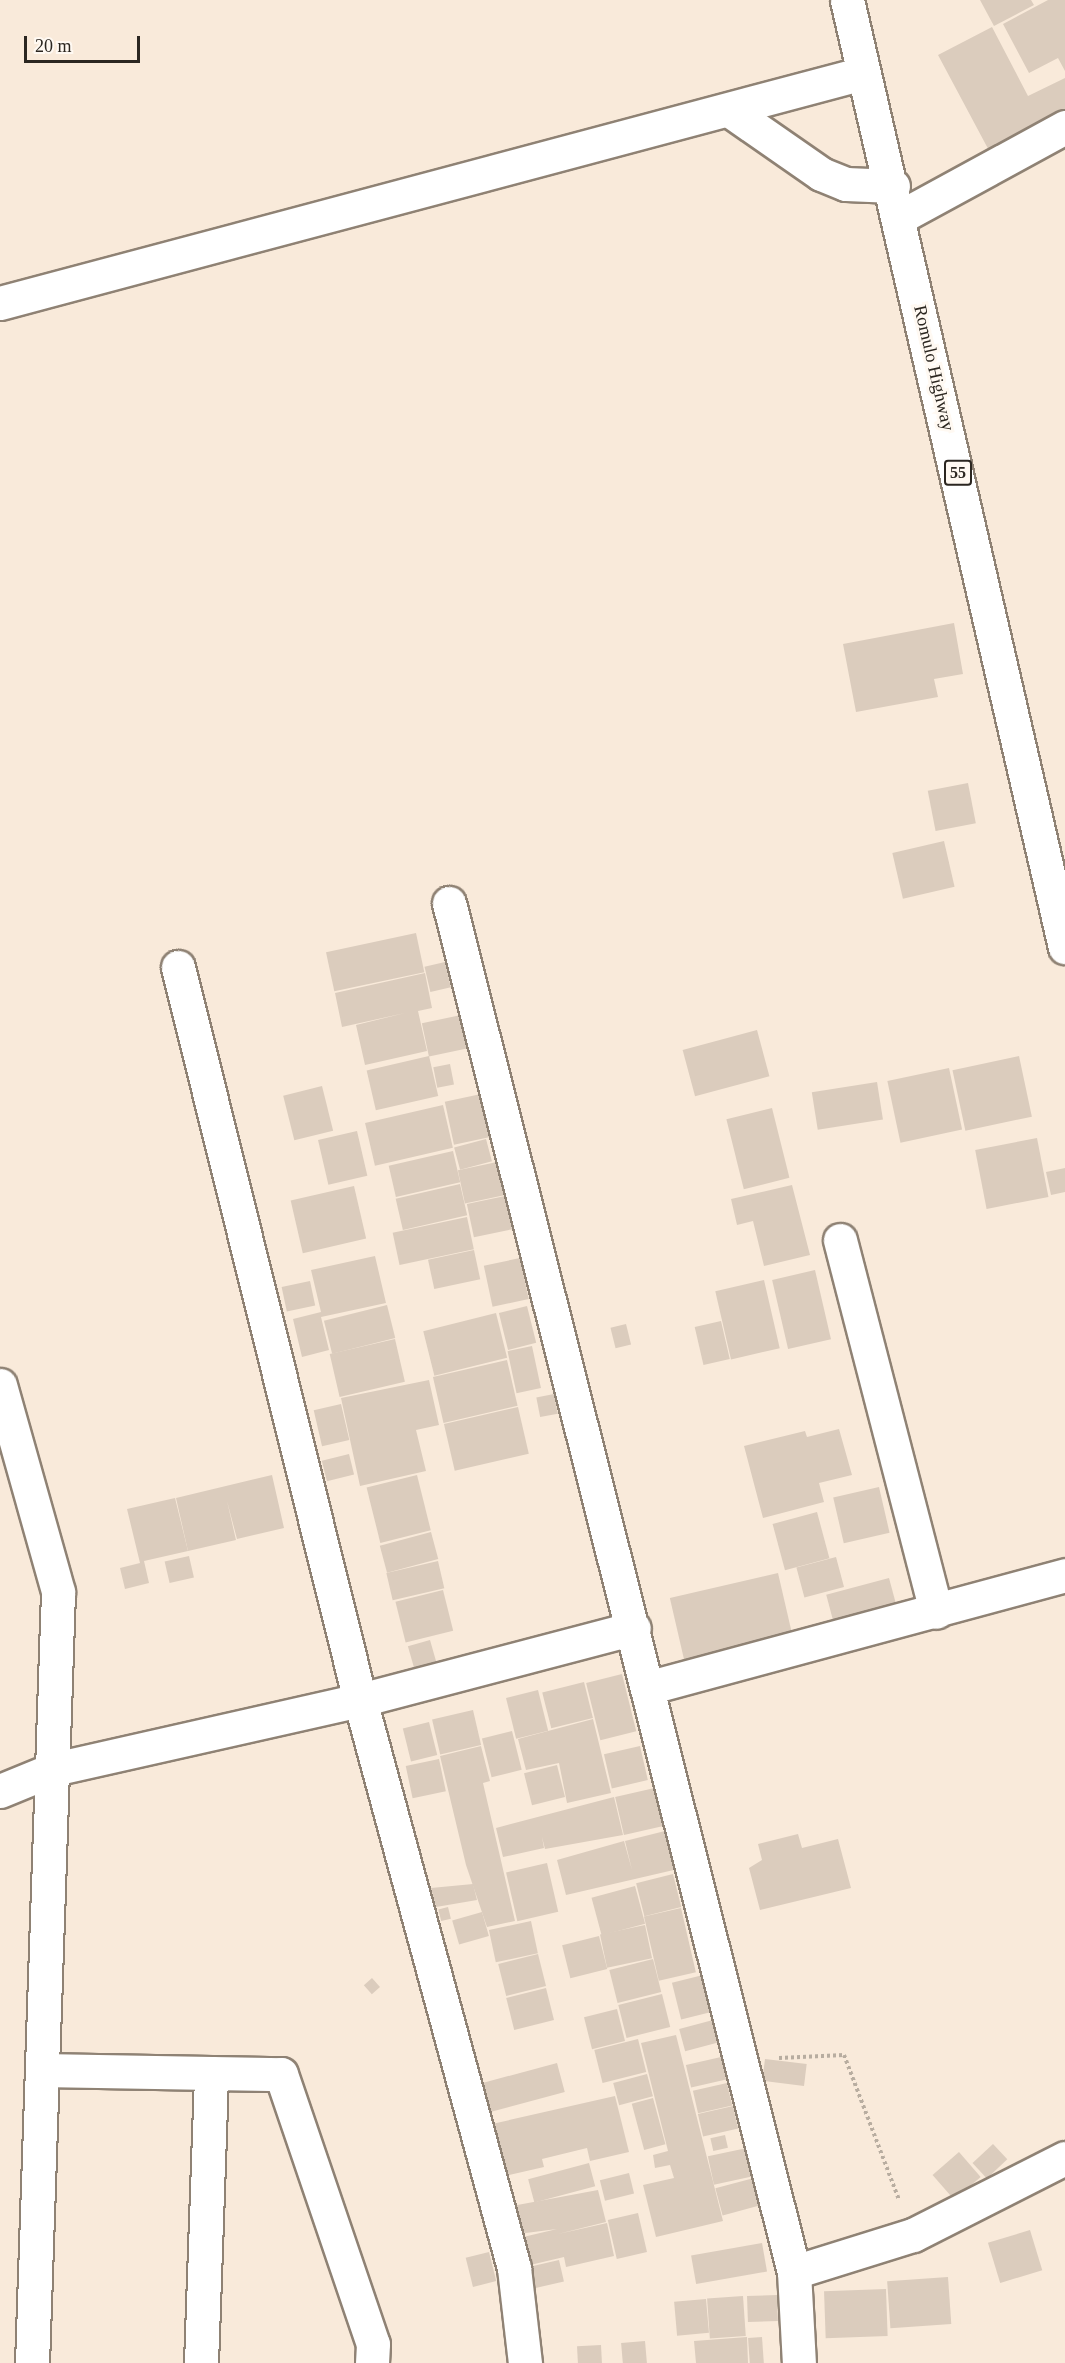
<!DOCTYPE html>
<html>
<head>
<meta charset="utf-8">
<style>
	body { margin:0 }
	#map { position:relative; width:1065px; height:2363px; overflow:hidden; background:#f9eada; font-family:Georgia,serif }
	div>[style] { position:absolute }
	.building>* { inset:0; background:#dbccbd; transform-origin:0 0 }
	.path>* { height:4px; margin-top:-2px; transform-origin:0; background:repeating-linear-gradient(90deg,#b8ada0 0 3px,transparent 0 6px) }
	.roads { filter:drop-shadow(2px 0 #8f8274) drop-shadow(-2px 0 #8f8274) drop-shadow(0 2px #8f8274) drop-shadow(0 -2px #8f8274) }
	.minor>* { height:33px; margin:-16.5px; padding:0 16.5px; transform-origin:16.5px; border-radius:16.5px; background:#fff }
	.highway>* { height:33px; margin:-16.5px; padding:0 16.5px; transform-origin:16.5px; border-radius:16.5px; background:#fff }
	span { translate:-50% -50%; white-space:nowrap; text-align:center; line-height:1.15; -webkit-text-stroke:6px #fff9f2; paint-order:stroke }
	.shield-label span { padding:2px 4px; background:#fff9f2; border:2px solid; border-radius:4px; -webkit-text-stroke-width:0 }
	.shield-label { font-size:16px; color:#2b2620; font-weight:700 }
	.street-label { font-size:18px; color:#2b2620 }
	.scale { position:absolute; left:24px; top:36px; width:116px; height:27px; box-sizing:border-box; border:3px solid #2b2620; border-top:0; padding-left:8px; font-size:18px; line-height:21px; white-space:nowrap; color:#2b2620; -webkit-text-stroke:4px #fff9f2; paint-order:stroke }
</style>
</head>
<body>
<div id="map">
	<div class="building">
		<i style="clip-path:polygon(980px 0,1031px 0,1034px 5px,994px 26px)"></i>
		<i style="clip-path:polygon(1048px 0,1065px 0,1065px 71px,1058px 58px,1029px 73px,1003px 24px)"></i>
		<i style="clip-path:polygon(992px 27px,1028px 96px,1065px 78px,1065px 119px,993px 158px,938px 55px)"></i>
		<i style="clip-path:polygon(954px 623px,963px 674px,934px 679px,938px 697px,856px 712px,843px 644px)"></i>
		<i style="left:968px;top:783px;width:41px;height:41px;rotate:79deg"></i>
		<i style="left:944px;top:841px;width:47px;height:53px;rotate:77deg"></i>
		<i style="left:416px;top:933px;width:40px;height:92px;rotate:78deg"></i>
		<i style="left:445px;top:962px;width:26px;height:21px;rotate:77deg"></i>
		<i style="clip-path:polygon(425px 973px,432px 1008px,418px 1011px,427px 1051px,365px 1065px,356px 1025px,405px 1013px,342px 1027px,335px 993px)"></i>
		<i style="left:461px;top:1015px;width:34px;height:40px;rotate:78deg"></i>
		<i style="left:757px;top:1030px;width:48px;height:77px;rotate:75deg"></i>
		<i style="left:429px;top:1056px;width:41px;height:64px;rotate:77deg"></i>
		<i style="left:1019px;top:1056px;width:62px;height:68px;rotate:78deg"></i>
		<i style="left:450px;top:1064px;width:21px;height:17px;rotate:79deg"></i>
		<i style="left:949px;top:1068px;width:63px;height:63px;rotate:78deg"></i>
		<i style="left:877px;top:1082px;width:38px;height:66px;rotate:81deg"></i>
		<i style="left:322px;top:1086px;width:46px;height:40px;rotate:76deg"></i>
		<i style="left:481px;top:1094px;width:44px;height:37px;rotate:78deg"></i>
		<i style="left:443px;top:1105px;width:44px;height:80px;rotate:77deg"></i>
		<i style="left:772px;top:1108px;width:72px;height:47px;rotate:76deg"></i>
		<i style="left:357px;top:1131px;width:46px;height:40px;rotate:77deg"></i>
		<i style="left:1037px;top:1138px;width:60px;height:63px;rotate:79deg"></i>
		<i style="left:486px;top:1139px;width:23px;height:33px;rotate:75deg"></i>
		<i style="left:453px;top:1151px;width:32px;height:66px;rotate:77deg"></i>
		<i style="left:497px;top:1162px;width:34px;height:40px;rotate:78deg"></i>
		<i style="clip-path:polygon(1065px 1168px,1065px 1192px,1051px 1195px,1046px 1172px)"></i>
		<i style="left:460px;top:1184px;width:32px;height:66px;rotate:77deg"></i>
		<i style="clip-path:polygon(792px 1185px,810px 1255px,764px 1266px,753px 1221px,737px 1225px,731px 1199px)"></i>
		<i style="left:354px;top:1186px;width:54px;height:65px;rotate:77deg"></i>
		<i style="left:505px;top:1196px;width:34px;height:39px;rotate:78deg"></i>
		<i style="left:467px;top:1217px;width:33px;height:76px;rotate:78deg"></i>
		<i style="left:474px;top:1250px;width:30px;height:47px;rotate:78deg"></i>
		<i style="clip-path:polygon(375px 1256px,386px 1303px,321px 1317px,329px 1350px,302px 1357px,293px 1319px,321px 1312px,311px 1270px)"></i>
		<i style="left:520px;top:1258px;width:42px;height:37px;rotate:78deg"></i>
		<i style="left:815px;top:1270px;width:71px;height:44px;rotate:77deg"></i>
		<i style="left:764px;top:1280px;width:70px;height:50px;rotate:77deg"></i>
		<i style="left:310px;top:1281px;width:25px;height:29px;rotate:78deg"></i>
		<i style="left:387px;top:1305px;width:34px;height:65px;rotate:76deg"></i>
		<i style="left:527px;top:1306px;width:38px;height:29px;rotate:76deg"></i>
		<i style="left:496px;top:1313px;width:46px;height:75px;rotate:76deg"></i>
		<i style="left:721px;top:1321px;width:39px;height:27px;rotate:77deg"></i>
		<i style="left:626px;top:1324px;width:21px;height:16px;rotate:76deg"></i>
		<i style="left:395px;top:1339px;width:44px;height:67px;rotate:77deg"></i>
		<i style="left:532px;top:1346px;width:43px;height:25px;rotate:78deg"></i>
		<i style="left:507px;top:1360px;width:47px;height:76px;rotate:77deg"></i>
		<i style="clip-path:polygon(429px 1380px,439px 1425px,416px 1430px,426px 1471px,360px 1486px,341px 1398px)"></i>
		<i style="left:554px;top:1394px;width:20px;height:18px;rotate:79deg"></i>
		<i style="left:341px;top:1404px;width:37px;height:28px;rotate:77deg"></i>
		<i style="left:518px;top:1407px;width:48px;height:76px;rotate:77deg"></i>
		<i style="clip-path:polygon(839px 1429px,852px 1475px,819px 1483px,824px 1502px,763px 1518px,744px 1446px,805px 1431px,807px 1437px)"></i>
		<i style="left:349px;top:1454px;width:21px;height:28px;rotate:76deg"></i>
		<i style="clip-path:polygon(272px 1475px,284px 1528px,237px 1539px,227px 1501px,236px 1540px,188px 1551px,176px 1498px)"></i>
		<i style="left:417px;top:1475px;width:57px;height:52px;rotate:76deg"></i>
		<i style="left:879px;top:1487px;width:47px;height:47px;rotate:77deg"></i>
		<i style="clip-path:polygon(175px 1498px,188px 1551px,144px 1561px,149px 1583px,125px 1589px,120px 1568px,140px 1563px,127px 1509px)"></i>
		<i style="left:817px;top:1512px;width:48px;height:46px;rotate:75deg"></i>
		<i style="left:431px;top:1532px;width:28px;height:53px;rotate:75deg"></i>
		<i style="left:189px;top:1556px;width:22px;height:25px;rotate:77deg"></i>
		<i style="left:836px;top:1557px;width:31px;height:41px;rotate:75deg"></i>
		<i style="left:438px;top:1561px;width:28px;height:53px;rotate:77deg"></i>
		<i style="left:778px;top:1573px;width:65px;height:111px;rotate:77deg"></i>
		<i style="left:889px;top:1578px;width:34px;height:65px;rotate:75deg"></i>
		<i style="left:443px;top:1590px;width:42px;height:49px;rotate:76deg"></i>
		<i style="left:430px;top:1640px;width:22px;height:23px;rotate:74deg"></i>
		<i style="left:622px;top:1674px;width:59px;height:37px;rotate:76deg"></i>
		<i style="left:584px;top:1682px;width:37px;height:43px;rotate:76deg"></i>
		<i style="left:538px;top:1690px;width:42px;height:33px;rotate:76deg"></i>
		<i style="left:473px;top:1710px;width:36px;height:42px;rotate:77deg"></i>
		<i style="clip-path:polygon(593px 1719px,611px 1793px,567px 1803px,559px 1763px,526px 1770px,518px 1739px)"></i>
		<i style="left:429px;top:1722px;width:34px;height:27px;rotate:76deg"></i>
		<i style="left:512px;top:1731px;width:40px;height:31px;rotate:76deg"></i>
		<i style="clip-path:polygon(481px 1746px,490px 1781px,483px 1783px,515px 1921px,487px 1927px,466px 1865px,440px 1756px)"></i>
		<i style="left:640px;top:1746px;width:35px;height:37px;rotate:77deg"></i>
		<i style="left:439px;top:1759px;width:33px;height:34px;rotate:78deg"></i>
		<i style="left:557px;top:1765px;width:33px;height:34px;rotate:76deg"></i>
		<i style="left:659px;top:1787px;width:39px;height:45px;rotate:77deg"></i>
		<i style="clip-path:polygon(614px 1797px,623px 1835px,545px 1849px,542px 1837px,544px 1848px,503px 1857px,496px 1828px)"></i>
		<i style="clip-path:polygon(669px 1830px,678px 1869px,566px 1895px,557px 1860px,624px 1841px,632px 1870px,625px 1841px)"></i>
		<i style="clip-path:polygon(798px 1834px,802px 1848px,838px 1839px,851px 1888px,760px 1910px,749px 1868px,762px 1860px,758px 1844px)"></i>
		<i style="left:547px;top:1863px;width:50px;height:42px;rotate:77deg"></i>
		<i style="left:673px;top:1874px;width:34px;height:38px;rotate:76deg"></i>
		<i style="clip-path:polygon(473px 1884px,477px 1900px,436px 1907px,431px 1888px)"></i>
		<i style="left:635px;top:1886px;width:39px;height:45px;rotate:75deg"></i>
		<i style="left:448px;top:1907px;width:12px;height:10px;rotate:76deg"></i>
		<i style="left:681px;top:1908px;width:66px;height:38px;rotate:77deg"></i>
		<i style="left:482px;top:1912px;width:25px;height:31px;rotate:74deg"></i>
		<i style="left:531px;top:1921px;width:33px;height:43px;rotate:78deg"></i>
		<i style="left:645px;top:1925px;width:34px;height:46px;rotate:78deg"></i>
		<i style="left:599px;top:1936px;width:34px;height:38px;rotate:76deg"></i>
		<i style="left:538px;top:1954px;width:33px;height:41px;rotate:76deg"></i>
		<i style="left:653px;top:1959px;width:34px;height:45px;rotate:76deg"></i>
		<i style="left:703px;top:1975px;width:38px;height:32px;rotate:76deg"></i>
		<i style="left:372px;top:1978px;width:12px;height:11px;rotate:48deg"></i>
		<i style="left:546px;top:1988px;width:33px;height:41px;rotate:76deg"></i>
		<i style="left:662px;top:1994px;width:34px;height:45px;rotate:76deg"></i>
		<i style="left:617px;top:2009px;width:33px;height:34px;rotate:76deg"></i>
		<i style="left:713px;top:2020px;width:23px;height:35px;rotate:75deg"></i>
		<i style="clip-path:polygon(676px 2035px,723px 2221px,656px 2237px,643px 2185px,674px 2178px,670px 2165px,655px 2168px,653px 2155px,668px 2151px,641px 2043px)"></i>
		<i style="left:638px;top:2039px;width:34px;height:45px;rotate:76deg"></i>
		<i style="left:721px;top:2057px;width:23px;height:36px;rotate:77deg"></i>
		<i style="left:765px;top:2059px;width:42px;height:22px;rotate:7deg"></i>
		<i style="left:557px;top:2063px;width:30px;height:79px;rotate:75deg"></i>
		<i style="left:647px;top:2074px;width:23px;height:35px;rotate:75deg"></i>
		<i style="left:727px;top:2083px;width:23px;height:35px;rotate:77deg"></i>
		<i style="clip-path:polygon(615px 2096px,629px 2152px,590px 2161px,587px 2148px,542px 2159px,544px 2167px,505px 2176px,492px 2124px)"></i>
		<i style="left:653px;top:2098px;width:48px;height:22px;rotate:75deg"></i>
		<i style="left:733px;top:2106px;width:23px;height:36px;rotate:77deg"></i>
		<i style="left:725px;top:2135px;width:13px;height:15px;rotate:77deg"></i>
		<i style="left:993px;top:2144px;width:21px;height:28px;rotate:47deg"></i>
		<i style="left:747px;top:2148px;width:29px;height:40px;rotate:78deg"></i>
		<i style="left:959px;top:2152px;width:33px;height:35px;rotate:49deg"></i>
		<i style="left:589px;top:2163px;width:24px;height:63px;rotate:75deg"></i>
		<i style="left:629px;top:2173px;width:21px;height:30px;rotate:76deg"></i>
		<i style="left:754px;top:2178px;width:28px;height:40px;rotate:75deg"></i>
		<i style="clip-path:polygon(598px 2190px,606px 2222px,558px 2234px,607px 2223px,614px 2256px,566px 2267px,564px 2257px,526px 2266px,519px 2238px,557px 2229px,518px 2234px,512px 2206px)"></i>
		<i style="left:638px;top:2213px;width:40px;height:31px;rotate:77deg"></i>
		<i style="left:1030px;top:2230px;width:42px;height:44px;rotate:73deg"></i>
		<i style="left:762px;top:2243px;width:29px;height:72px;rotate:80deg"></i>
		<i style="left:489px;top:2252px;width:30px;height:24px;rotate:76deg"></i>
		<i style="left:559px;top:2260px;width:22px;height:30px;rotate:77deg"></i>
		<i style="left:948px;top:2277px;width:47px;height:61px;rotate:86deg"></i>
		<i style="left:886px;top:2289px;width:47px;height:62px;rotate:88deg"></i>
		<i style="left:777px;top:2295px;width:26px;height:30px;rotate:88deg"></i>
		<i style="left:743px;top:2296px;width:40px;height:36px;rotate:86deg"></i>
		<i style="left:706px;top:2299px;width:34px;height:32px;rotate:85deg"></i>
		<i style="clip-path:polygon(747px 2337px,748px 2363px,696px 2363px,694px 2341px)"></i>
		<i style="left:762px;top:2337px;width:26px;height:14px;rotate:86deg"></i>
		<i style="left:645px;top:2341px;width:22px;height:24px;rotate:85deg"></i>
		<i style="left:601px;top:2345px;width:18px;height:24px;rotate:87deg"></i>
	</div>
	<div class="path">
		<i style="left:779px;top:2058px;width:65px;rotate:-2.6deg"></i>
		<i style="left:844px;top:2055px;width:155px;rotate:69.2deg"></i>
	</div>
	<div class="roads">
		<div class="minor">
			<i style="left:729px;top:110px;width:112px;rotate:34.8deg"></i>
			<i style="left:821px;top:174px;width:27px;rotate:22deg"></i>
			<i style="left:846px;top:184px;width:47px;rotate:2.4deg"></i>
			<i style="left:900px;top:217px;width:188px;rotate:-28.6deg"></i>
			<i style="left:0;top:303px;width:893px;rotate:-14.92deg"></i>
			<i style="left:449px;top:903px;width:1412px;rotate:75.86deg"></i>
			<i style="left:794px;top:2272px;width:91px;rotate:86.9deg"></i>
			<i style="left:178px;top:967px;width:755px;rotate:76.06deg"></i>
			<i style="left:360px;top:1700px;width:589px;rotate:74.83deg"></i>
			<i style="left:514px;top:2268px;width:96px;rotate:83.4deg"></i>
			<i style="left:840px;top:1240px;width:384px;rotate:75.5deg"></i>
			<i style="left:0;top:1385px;width:215px;rotate:74.3deg"></i>
			<i style="left:58px;top:1592px;width:771px;rotate:91.93deg"></i>
			<i style="left:647px;top:1688px;width:433px;rotate:-15.1deg"></i>
			<i style="left:0;top:1791px;width:58px;rotate:-22.2deg"></i>
			<i style="left:54px;top:1769px;width:314px;rotate:-12.7deg"></i>
			<i style="left:360px;top:1700px;width:283px;rotate:-14.7deg"></i>
			<i style="left:43px;top:2070px;width:238px;rotate:1deg"></i>
			<i style="left:281px;top:2074px;width:285px;rotate:71.2deg"></i>
			<i style="left:373px;top:2344px;width:19px;rotate:93deg"></i>
			<i style="left:794px;top:2272px;width:125px;rotate:-17.3deg"></i>
			<i style="left:913px;top:2235px;width:170px;rotate:-26.9deg"></i>
			<i style="left:201px;top:2363px;width:290px;rotate:-88deg"></i>
		</div>
		<div class="highway">
			<i style="left:847px;top:0;width:972px;rotate:77.04deg"></i>
		</div>
	</div>
	<div class="shield-label">
		<span style="left:958px;top:473px">55</span>
	</div>
	<div class="street-label">
		<span style="left:934px;top:368px;rotate:77deg">Romulo Highway</span>
	</div>
	<div class="scale">20 m</div>
</div>
</body>
</html>
